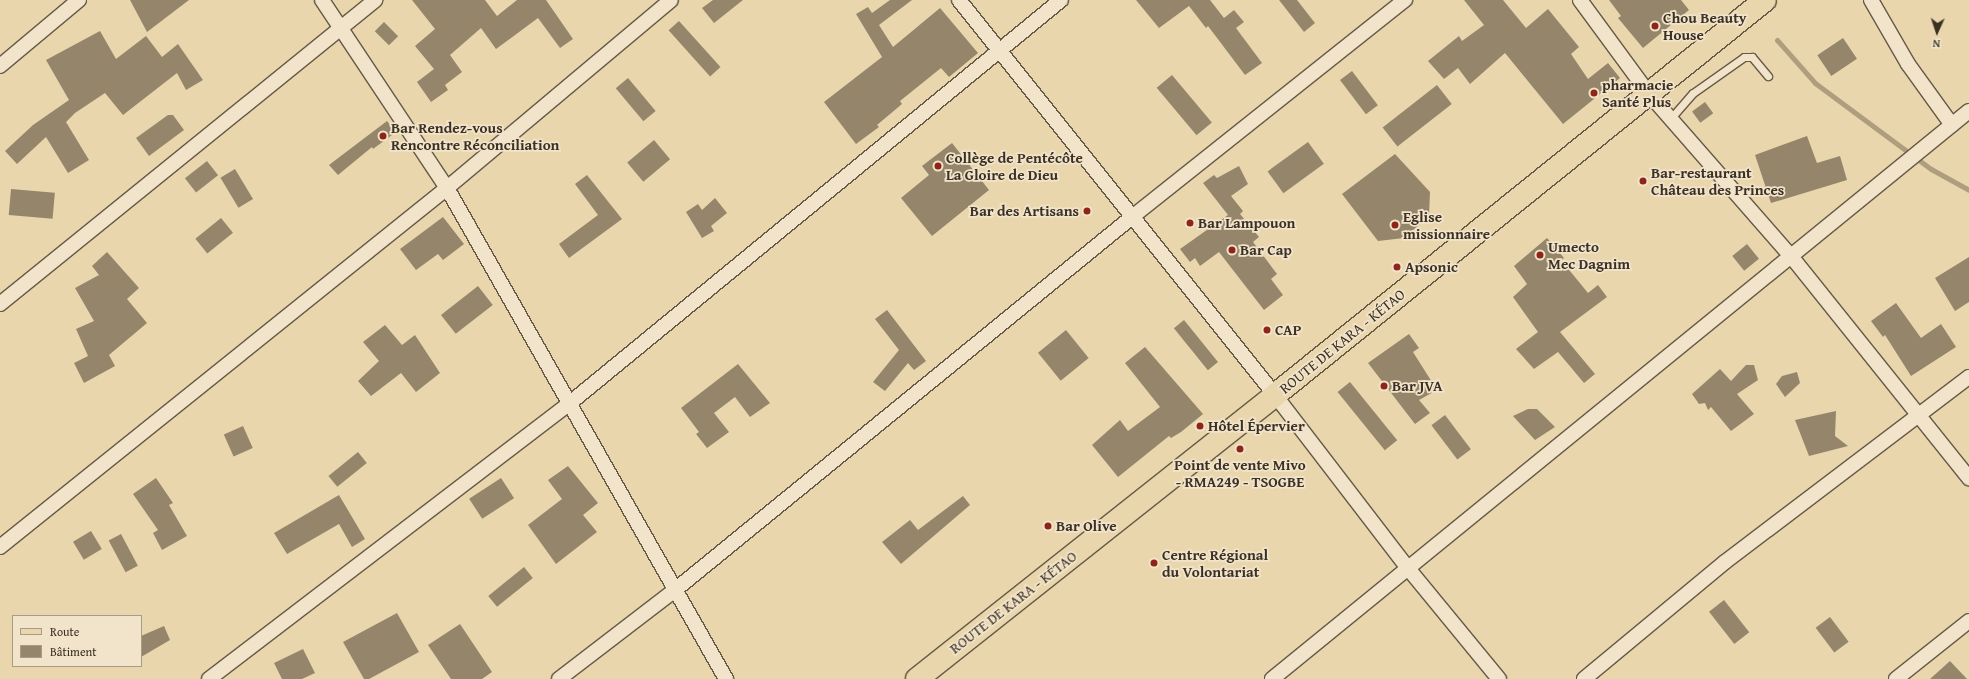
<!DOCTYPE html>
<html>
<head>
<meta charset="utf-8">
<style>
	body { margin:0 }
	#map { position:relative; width:1969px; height:679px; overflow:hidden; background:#e9d6ad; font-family:"Gentium Book Plus",serif }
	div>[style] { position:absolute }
	.stream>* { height:5px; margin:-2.5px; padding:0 2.5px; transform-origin:2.5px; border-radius:2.5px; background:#ae9e7e }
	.building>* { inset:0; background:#95866b; transform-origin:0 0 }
	.roads { filter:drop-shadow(1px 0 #665a46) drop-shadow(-1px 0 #665a46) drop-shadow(0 1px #665a46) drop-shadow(0 -1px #665a46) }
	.service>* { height:7px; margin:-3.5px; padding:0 3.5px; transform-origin:3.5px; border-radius:3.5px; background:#f1e4ca }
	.minor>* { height:14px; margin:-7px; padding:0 7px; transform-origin:7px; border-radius:7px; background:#f1e4ca }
	.primary>* { height:22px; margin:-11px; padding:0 11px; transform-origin:11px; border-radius:11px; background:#e9d6ad }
	.dots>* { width:11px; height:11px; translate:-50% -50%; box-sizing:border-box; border:2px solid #f1e4ca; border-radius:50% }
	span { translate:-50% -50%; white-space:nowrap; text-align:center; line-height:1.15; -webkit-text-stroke:3.5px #f1e4ca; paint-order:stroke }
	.poi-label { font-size:15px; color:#3b3024; font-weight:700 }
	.left { translate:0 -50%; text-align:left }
	.right { translate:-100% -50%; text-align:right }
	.street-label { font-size:15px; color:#3b3024 }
	.legend { position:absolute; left:12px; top:615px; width:130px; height:52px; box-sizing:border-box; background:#f1e4ca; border:1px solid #a89c88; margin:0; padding:5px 7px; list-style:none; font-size:12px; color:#3b3024 }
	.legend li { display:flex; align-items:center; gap:8px; height:20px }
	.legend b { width:20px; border:1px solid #a89c88 }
	.north { position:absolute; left:1917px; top:12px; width:40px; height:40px; -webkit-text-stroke:3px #f1e4ca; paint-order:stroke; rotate:183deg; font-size:11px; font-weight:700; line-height:16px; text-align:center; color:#3b3024 }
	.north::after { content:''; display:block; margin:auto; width:14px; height:18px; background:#3b3024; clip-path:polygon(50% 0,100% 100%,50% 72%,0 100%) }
</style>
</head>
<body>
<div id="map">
	<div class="stream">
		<i style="left:1777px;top:40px;width:57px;rotate:48.5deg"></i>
		<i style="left:1815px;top:83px;width:144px;rotate:36.6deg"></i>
		<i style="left:1931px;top:169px;width:43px;rotate:28.9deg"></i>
	</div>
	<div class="building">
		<i style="clip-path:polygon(130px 0,189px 0,147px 32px)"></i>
		<i style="clip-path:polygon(412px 0,485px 0,497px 16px,517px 0,546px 0,573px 39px,560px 48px,538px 18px,496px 49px,481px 28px,450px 55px,462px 72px,445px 85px,448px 90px,431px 102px,417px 82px,434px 69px,415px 46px,435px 29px)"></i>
		<i style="clip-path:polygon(713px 0,743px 0,714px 23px,702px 8px)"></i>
		<i style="clip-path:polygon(890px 0,912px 0,879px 25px,893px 47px,940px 8px,978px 53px,949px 77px,941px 68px,900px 101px,902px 104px,877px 125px,879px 127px,856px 144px,824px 102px,882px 57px,856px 14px,868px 7px,872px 13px)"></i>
		<i style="clip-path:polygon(1136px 0,1210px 0,1224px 18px,1234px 10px,1244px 22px,1236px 28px,1262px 63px,1245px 75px,1208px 26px,1206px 28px,1189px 6px,1159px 28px)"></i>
		<i style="clip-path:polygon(1279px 0,1297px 0,1315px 23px,1304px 32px)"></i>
		<i style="clip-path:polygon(1464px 0,1503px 0,1526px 28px,1548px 9px,1579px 47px,1571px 54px,1588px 79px,1608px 63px,1620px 78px,1563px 124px,1505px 53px,1470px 84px,1458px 68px,1444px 79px,1428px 61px,1459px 36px,1462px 41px,1484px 25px)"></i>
		<i style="clip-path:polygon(1609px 0,1681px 0,1689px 10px,1643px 48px,1618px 18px,1621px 16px)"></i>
		<i style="left:679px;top:21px;width:62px;height:14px;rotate:48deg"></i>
		<i style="left:384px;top:22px;width:20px;height:13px;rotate:45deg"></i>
		<i style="clip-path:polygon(100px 31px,116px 59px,146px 36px,162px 57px,178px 44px,203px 80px,186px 90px,177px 73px,123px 115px,105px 93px,75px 113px,66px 122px,89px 160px,68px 173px,46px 137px,17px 164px,5px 151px,33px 125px,69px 100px,46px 60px)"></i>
		<i style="left:1843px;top:38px;width:25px;height:31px;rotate:56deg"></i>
		<i style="left:1352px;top:71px;width:43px;height:15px;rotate:53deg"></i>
		<i style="left:1172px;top:75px;width:62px;height:20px;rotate:50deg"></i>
		<i style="left:628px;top:78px;width:43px;height:16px;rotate:50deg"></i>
		<i style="left:1437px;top:85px;width:24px;height:69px;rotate:52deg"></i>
		<i style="left:1705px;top:102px;width:14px;height:16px;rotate:54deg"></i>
		<i style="clip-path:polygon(168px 115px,173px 115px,184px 130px,149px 156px,136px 138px)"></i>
		<i style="clip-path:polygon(387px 121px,396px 132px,373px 149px,372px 147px,338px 175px,329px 165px)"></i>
		<i style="clip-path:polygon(1807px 136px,1817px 163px,1840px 156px,1847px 180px,1771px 203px,1755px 155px)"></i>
		<i style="left:654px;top:140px;width:25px;height:35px;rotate:50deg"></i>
		<i style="left:1308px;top:142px;width:27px;height:50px;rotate:54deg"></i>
		<i style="clip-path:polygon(952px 143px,989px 190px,932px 236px,901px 198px,929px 175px,922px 166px)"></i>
		<i style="clip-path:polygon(1395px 154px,1430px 192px,1429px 216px,1404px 238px,1378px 241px,1342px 194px)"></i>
		<i style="left:207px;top:161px;width:18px;height:28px;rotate:52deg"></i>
		<i style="clip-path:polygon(1239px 166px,1248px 184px,1231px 196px,1243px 211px,1240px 214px,1259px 237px,1253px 242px,1277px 274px,1271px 279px,1283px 295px,1264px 310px,1219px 252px,1200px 266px,1195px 258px,1190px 262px,1180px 249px,1228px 215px,1203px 183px,1214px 175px,1217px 178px)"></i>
		<i style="left:235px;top:169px;width:35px;height:17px;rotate:59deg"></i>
		<i style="clip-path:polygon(587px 175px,622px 219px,569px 258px,559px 244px,598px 215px,575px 184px)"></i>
		<i style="left:11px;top:189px;width:44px;height:26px;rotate:5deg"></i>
		<i style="clip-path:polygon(715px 198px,727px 213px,711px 226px,714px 231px,702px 238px,686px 212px,698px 204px,702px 210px)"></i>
		<i style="clip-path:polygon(443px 217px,464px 244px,443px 260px,438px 254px,416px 270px,400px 249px)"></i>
		<i style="left:221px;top:218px;width:19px;height:33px;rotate:51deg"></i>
		<i style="clip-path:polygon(1547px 238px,1564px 258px,1561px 260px,1588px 293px,1598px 285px,1607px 297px,1560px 332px,1595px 374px,1584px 383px,1558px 352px,1534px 369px,1516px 349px,1538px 332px,1513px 297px,1527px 284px,1514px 266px)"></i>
		<i style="left:1747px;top:244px;width:19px;height:19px;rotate:51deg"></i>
		<i style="clip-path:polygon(107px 252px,139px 288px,127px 299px,147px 323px,109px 355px,115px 366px,84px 383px,74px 363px,88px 356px,76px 329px,94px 321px,75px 288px,99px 275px,92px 266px)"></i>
		<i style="clip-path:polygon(1969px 257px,1969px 302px,1955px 311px,1935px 278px)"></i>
		<i style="left:478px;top:286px;width:24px;height:47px;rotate:52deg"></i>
		<i style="clip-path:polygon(1896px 303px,1921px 338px,1941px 324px,1956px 347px,1911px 376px,1885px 335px,1883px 337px,1871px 321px)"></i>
		<i style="clip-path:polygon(887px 310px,926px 361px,914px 370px,908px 363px,885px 391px,873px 382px,899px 350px,875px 319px)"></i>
		<i style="left:1184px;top:320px;width:54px;height:13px;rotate:51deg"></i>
		<i style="clip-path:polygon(385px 325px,402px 345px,415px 335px,440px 373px,416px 392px,401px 373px,371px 396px,358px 381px,379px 361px,363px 342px)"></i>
		<i style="left:1066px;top:330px;width:36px;height:36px;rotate:51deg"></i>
		<i style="clip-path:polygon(1409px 334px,1419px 348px,1413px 352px,1437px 390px,1419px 400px,1430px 413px,1415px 424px,1368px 363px)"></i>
		<i style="clip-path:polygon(1145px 347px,1203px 414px,1181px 432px,1171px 438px,1169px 436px,1118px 477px,1092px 445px,1120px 420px,1128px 431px,1160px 407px,1125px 363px)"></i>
		<i style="clip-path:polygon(738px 364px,770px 403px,750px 417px,735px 397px,714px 413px,729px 432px,707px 448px,696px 434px,699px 432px,681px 408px)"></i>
		<i style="clip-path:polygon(1746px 365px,1754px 365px,1758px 380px,1737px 394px,1754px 414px,1731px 431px,1711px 407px,1708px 410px,1705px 403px,1699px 404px,1692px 394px,1720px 369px,1731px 381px)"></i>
		<i style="clip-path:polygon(1797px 372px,1800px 383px,1785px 397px,1776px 384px,1782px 376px)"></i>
		<i style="left:1350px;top:382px;width:75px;height:16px;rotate:51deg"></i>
		<i style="clip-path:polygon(1528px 409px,1537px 409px,1555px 427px,1535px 440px,1513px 416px)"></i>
		<i style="clip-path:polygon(1836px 411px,1835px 436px,1848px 446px,1809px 456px,1795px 420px)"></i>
		<i style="left:1445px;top:415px;width:43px;height:17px;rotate:53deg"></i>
		<i style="left:243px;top:426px;width:24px;height:21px;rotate:66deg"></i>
		<i style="left:358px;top:452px;width:14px;height:38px;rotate:51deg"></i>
		<i style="clip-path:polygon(568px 466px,598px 503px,583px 515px,597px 532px,556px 564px,528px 525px,562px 499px,548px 480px)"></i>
		<i style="clip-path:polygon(156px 478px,173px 503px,169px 505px,187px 536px,162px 550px,153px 533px,158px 530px,133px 494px)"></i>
		<i style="left:501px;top:478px;width:24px;height:38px;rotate:57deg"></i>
		<i style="clip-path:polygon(339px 495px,365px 539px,352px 547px,339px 524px,287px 554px,274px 533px)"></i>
		<i style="clip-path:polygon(963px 496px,970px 505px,901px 564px,882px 542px,910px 520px,918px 530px)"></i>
		<i style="left:91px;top:531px;width:21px;height:21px;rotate:59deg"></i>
		<i style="left:121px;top:534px;width:36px;height:14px;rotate:62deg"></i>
		<i style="left:524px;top:567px;width:14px;height:46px;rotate:51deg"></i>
		<i style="left:1724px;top:600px;width:41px;height:19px;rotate:52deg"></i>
		<i style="clip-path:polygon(397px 613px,419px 652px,369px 679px,364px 679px,343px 642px)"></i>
		<i style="left:1830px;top:617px;width:31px;height:18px;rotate:53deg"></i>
		<i style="clip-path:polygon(460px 624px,492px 672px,482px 679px,451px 679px,428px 645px)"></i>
		<i style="clip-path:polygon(164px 626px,170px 640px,141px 657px,141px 636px)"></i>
		<i style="clip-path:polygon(303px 649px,315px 673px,302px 679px,282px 679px,274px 663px)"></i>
		<i style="clip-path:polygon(1950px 661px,1967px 679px,1930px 679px)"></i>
	</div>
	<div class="roads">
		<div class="service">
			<i style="left:1671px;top:118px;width:33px;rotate:-49deg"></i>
			<i style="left:1693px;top:93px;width:62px;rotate:-35.2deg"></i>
			<i style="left:1744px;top:57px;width:8px"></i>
			<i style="left:1752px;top:57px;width:25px;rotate:50deg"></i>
		</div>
		<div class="minor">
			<i style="left:322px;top:0;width:226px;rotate:56.4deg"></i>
			<i style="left:447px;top:188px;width:565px;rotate:60.39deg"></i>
			<i style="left:959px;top:0;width:506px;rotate:51.34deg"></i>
			<i style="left:1275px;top:395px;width:217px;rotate:52.5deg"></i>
			<i style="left:1407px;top:567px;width:145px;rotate:50.6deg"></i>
			<i style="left:1580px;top:0;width:117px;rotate:53.7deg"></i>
			<i style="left:1649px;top:94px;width:215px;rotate:48.8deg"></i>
			<i style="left:1791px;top:256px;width:285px;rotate:51.3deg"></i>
			<i style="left:1871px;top:0;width:74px;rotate:60deg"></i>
			<i style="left:1908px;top:64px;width:75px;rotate:54.2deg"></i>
			<i style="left:0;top:66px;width:103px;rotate:-39.9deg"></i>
			<i style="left:0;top:304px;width:483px;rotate:-39deg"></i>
			<i style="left:0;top:547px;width:573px;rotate:-38.77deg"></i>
			<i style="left:447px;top:188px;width:292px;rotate:-40deg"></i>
			<i style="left:209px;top:679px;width:454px;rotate:-37.4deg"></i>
			<i style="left:570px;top:403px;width:635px;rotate:-39.38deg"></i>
			<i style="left:559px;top:679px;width:146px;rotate:-37.5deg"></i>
			<i style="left:675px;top:590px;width:590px;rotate:-39.22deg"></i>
			<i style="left:1132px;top:217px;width:349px;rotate:-38.5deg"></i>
			<i style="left:1272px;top:679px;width:899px;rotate:-39.18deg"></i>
			<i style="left:1584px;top:679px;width:183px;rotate:-39.7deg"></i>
			<i style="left:1725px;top:562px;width:306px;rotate:-37.2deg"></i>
			<i style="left:1896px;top:679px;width:93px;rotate:-38.5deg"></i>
		</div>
		<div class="primary">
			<i style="left:917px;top:679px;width:457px;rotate:-38.4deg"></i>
			<i style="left:1275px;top:395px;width:629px;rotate:-38.87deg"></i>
		</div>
	</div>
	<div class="dots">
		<i style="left:1655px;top:26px;background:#8f2418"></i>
		<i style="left:1594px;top:93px;background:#8f2418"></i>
		<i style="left:383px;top:136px;background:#8f2418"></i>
		<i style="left:938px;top:166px;background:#8f2418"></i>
		<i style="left:1643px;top:181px;background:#8f2418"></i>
		<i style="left:1087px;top:211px;background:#8f2418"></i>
		<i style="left:1190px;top:223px;background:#8f2418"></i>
		<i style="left:1395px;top:225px;background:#8f2418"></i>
		<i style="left:1232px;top:250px;background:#8f2418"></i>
		<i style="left:1540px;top:255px;background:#8f2418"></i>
		<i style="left:1397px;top:267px;background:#8f2418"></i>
		<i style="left:1267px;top:330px;background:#8f2418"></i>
		<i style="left:1384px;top:386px;background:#8f2418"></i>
		<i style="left:1200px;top:426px;background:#8f2418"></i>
		<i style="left:1240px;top:449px;background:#8f2418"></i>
		<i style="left:1048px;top:526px;background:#8f2418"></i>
		<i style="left:1154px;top:563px;background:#8f2418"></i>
	</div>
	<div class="poi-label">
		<span class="left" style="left:1663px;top:26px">Chou Beauty<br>House</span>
		<span class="left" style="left:1602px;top:93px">pharmacie<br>Santé Plus</span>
		<span class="left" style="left:391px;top:136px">Bar Rendez-vous<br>Rencontre Réconciliation</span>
		<span class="left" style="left:946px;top:166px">Collège de Pentécôte<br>La Gloire de Dieu</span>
		<span class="left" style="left:1651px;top:181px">Bar-restaurant<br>Château des Princes</span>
		<span class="right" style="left:1079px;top:211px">Bar des Artisans</span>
		<span class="left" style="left:1403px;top:225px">Eglise<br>missionnaire</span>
		<span class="left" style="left:1198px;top:223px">Bar Lampouon</span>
		<span class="left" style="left:1548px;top:255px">Umecto<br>Mec Dagnim</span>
		<span class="left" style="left:1240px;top:250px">Bar Cap</span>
		<span class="left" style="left:1405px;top:267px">Apsonic</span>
		<span class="left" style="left:1275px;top:330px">CAP</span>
		<span class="left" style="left:1392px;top:386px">Bar JVA</span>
		<span class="left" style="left:1208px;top:426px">Hôtel Épervier</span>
		<span style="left:1240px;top:473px">Point de vente Mivo<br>- RMA249 - TSOGBE</span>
		<span class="left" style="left:1056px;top:526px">Bar Olive</span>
		<span class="left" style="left:1162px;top:563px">Centre Régional<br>du Volontariat</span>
	</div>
	<div class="street-label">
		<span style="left:1342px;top:341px;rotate:-39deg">ROUTE DE KARA - KÉTAO</span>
		<span style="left:1013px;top:602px;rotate:-38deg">ROUTE DE KARA - KÉTAO</span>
	</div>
	<ul class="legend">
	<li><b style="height:5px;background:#e9d6ad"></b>Route</li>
	<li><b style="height:11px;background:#95866b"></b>Bâtiment</li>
	</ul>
	<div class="north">N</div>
</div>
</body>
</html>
